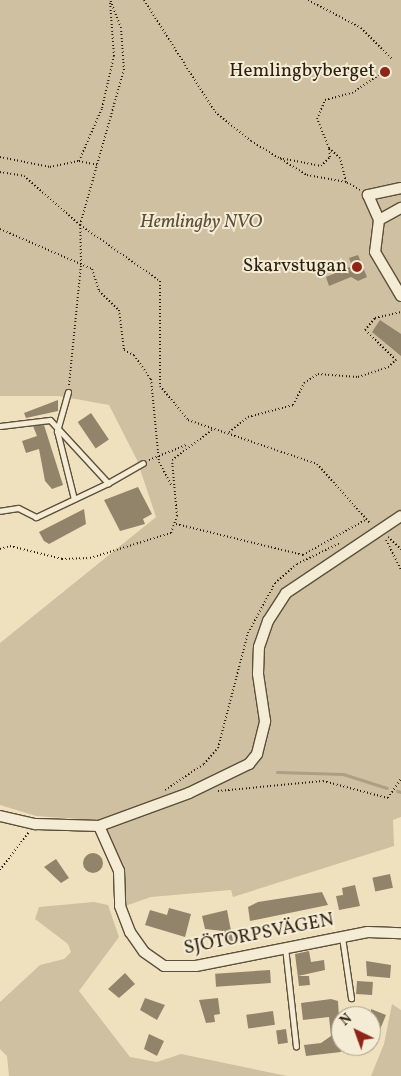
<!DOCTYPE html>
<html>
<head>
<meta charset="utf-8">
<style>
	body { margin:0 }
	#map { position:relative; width:401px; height:1076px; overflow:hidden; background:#f0e1be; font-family:Vollkorn,serif }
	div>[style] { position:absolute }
	.green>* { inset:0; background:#cec0a0 }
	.stream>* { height:3px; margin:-1.5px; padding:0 1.5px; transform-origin:1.5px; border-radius:1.5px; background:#ad9f83 }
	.building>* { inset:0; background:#91846a; transform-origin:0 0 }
	.round { border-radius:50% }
	.path>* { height:2px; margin-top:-1px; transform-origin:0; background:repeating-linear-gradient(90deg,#2a1f10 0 1px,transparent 0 3.5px) }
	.roads { filter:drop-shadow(1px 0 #5c503c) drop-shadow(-1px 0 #5c503c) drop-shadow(0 1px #5c503c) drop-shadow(0 -1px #5c503c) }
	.service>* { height:5px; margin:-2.5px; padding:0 2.5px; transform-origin:2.5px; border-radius:2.5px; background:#f5ecd5 }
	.minor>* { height:10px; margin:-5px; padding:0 5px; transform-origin:5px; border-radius:5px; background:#f5ecd5 }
	.dots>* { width:14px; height:14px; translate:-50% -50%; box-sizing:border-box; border:2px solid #f5ecd5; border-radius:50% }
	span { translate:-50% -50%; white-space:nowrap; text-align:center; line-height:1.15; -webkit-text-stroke:4px #f5ecd5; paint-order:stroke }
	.poi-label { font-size:19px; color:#2a1f10 }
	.right { translate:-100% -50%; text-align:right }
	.park-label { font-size:19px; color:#5b4f3b; font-style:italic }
	.street-label { font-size:19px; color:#2a1f10 }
	.north { position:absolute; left:331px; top:1006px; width:50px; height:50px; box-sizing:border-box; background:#f5ecd5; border:1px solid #a49a86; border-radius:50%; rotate:318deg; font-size:14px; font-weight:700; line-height:20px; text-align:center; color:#2a1f10 }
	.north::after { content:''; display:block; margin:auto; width:18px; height:22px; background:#8f2418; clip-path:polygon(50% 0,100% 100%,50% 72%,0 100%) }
</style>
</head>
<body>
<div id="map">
	<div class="green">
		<i style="clip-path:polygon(0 0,401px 0,401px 817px,393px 820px,394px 846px,233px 897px,231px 890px,151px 897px,122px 907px,110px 854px,92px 820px,36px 816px,0 805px,0 643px,156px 517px,137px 460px,109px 405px,59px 396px,0 396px)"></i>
		<i style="clip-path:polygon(94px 902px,108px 905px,119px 937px,79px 991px,130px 1057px,157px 1062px,181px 1054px,287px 1076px,9px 1076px,7px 1056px,0 1049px,0 1002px,40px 965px,64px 959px,71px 952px,68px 944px,35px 919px,39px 907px)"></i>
		<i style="clip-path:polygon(392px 1004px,401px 1010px,401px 1076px,371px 1076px,384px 1044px)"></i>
	</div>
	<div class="stream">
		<i style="left:277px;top:772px;width:66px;rotate:1.7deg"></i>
		<i style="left:343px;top:774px;width:46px;rotate:17.7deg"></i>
		<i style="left:397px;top:791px;width:4px;rotate:14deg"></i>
	</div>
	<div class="building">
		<i style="clip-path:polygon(358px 255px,367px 277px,358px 281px,351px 277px,329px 286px,326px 277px,352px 266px,349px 258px)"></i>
		<i style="clip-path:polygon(380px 320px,401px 334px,401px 356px,372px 332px)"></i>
		<i style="clip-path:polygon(58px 400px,58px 411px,26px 418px,24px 413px)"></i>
		<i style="left:91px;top:413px;width:32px;height:16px;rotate:56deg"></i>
		<i style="clip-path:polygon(44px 425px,63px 485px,52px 489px,45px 481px,39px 449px,26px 453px,22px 441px,37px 436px,33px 426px)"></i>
		<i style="clip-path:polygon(138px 487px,152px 514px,143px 519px,145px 524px,120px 531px,104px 500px)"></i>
		<i style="clip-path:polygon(84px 509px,86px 524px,49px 544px,44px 541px,39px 532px)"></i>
		<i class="round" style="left:83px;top:853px;width:20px;height:20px"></i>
		<i style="clip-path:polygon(56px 859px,69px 878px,61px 883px,44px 867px)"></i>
		<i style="left:390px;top:874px;width:14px;height:18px;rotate:78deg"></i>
		<i style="clip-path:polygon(355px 885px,360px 906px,339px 910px,336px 896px,343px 895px,342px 888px)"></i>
		<i style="clip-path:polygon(322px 892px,328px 905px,250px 921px,248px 907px,258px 902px)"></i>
		<i style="clip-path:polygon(169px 908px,191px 914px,185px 937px,145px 925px,150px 910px,167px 915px)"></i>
		<i style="clip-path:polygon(227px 910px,233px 941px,225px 942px,223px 931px,205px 929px,202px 916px)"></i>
		<i style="clip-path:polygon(309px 951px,311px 962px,324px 960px,325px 970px,298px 976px,309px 976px,310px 985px,299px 986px,295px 954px)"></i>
		<i style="clip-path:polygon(366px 961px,391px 965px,390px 978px,367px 976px)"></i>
		<i style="left:270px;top:970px;width:13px;height:55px;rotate:86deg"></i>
		<i style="clip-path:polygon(125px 973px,135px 984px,119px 998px,108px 989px)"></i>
		<i style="left:357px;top:981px;width:16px;height:13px;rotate:4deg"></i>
		<i style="clip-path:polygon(145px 998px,165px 1005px,157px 1020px,140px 1010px)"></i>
		<i style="clip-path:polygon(218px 998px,220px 1014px,214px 1015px,215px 1022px,206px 1023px,199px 1000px)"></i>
		<i style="clip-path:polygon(331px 999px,338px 1001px,341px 1052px,306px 1056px,304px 1045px,321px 1043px,331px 1036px,329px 1017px,303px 1020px,301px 1003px)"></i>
		<i style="clip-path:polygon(371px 1009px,386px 1015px,379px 1032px,371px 1028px)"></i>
		<i style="left:273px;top:1011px;width:14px;height:27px;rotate:82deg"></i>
		<i style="left:286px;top:1029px;width:14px;height:10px;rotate:82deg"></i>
		<i style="clip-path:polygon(149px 1034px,164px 1041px,157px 1056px,144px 1049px)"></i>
	</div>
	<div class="path">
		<i style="left:144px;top:0;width:133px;rotate:57.6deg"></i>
		<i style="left:215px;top:112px;width:46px;rotate:38.9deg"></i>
		<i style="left:251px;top:141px;width:66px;rotate:31.3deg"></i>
		<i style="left:307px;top:175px;width:40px;rotate:10deg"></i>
		<i style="left:308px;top:0;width:60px;rotate:27.8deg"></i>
		<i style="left:361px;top:28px;width:45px;rotate:45deg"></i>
		<i style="left:0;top:157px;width:51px;rotate:11.3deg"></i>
		<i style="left:50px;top:167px;width:30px;rotate:-12deg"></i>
		<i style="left:79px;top:161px;width:58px;rotate:-66.5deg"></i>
		<i style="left:102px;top:108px;width:53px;rotate:-77deg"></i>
		<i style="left:114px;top:56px;width:54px;rotate:-94.2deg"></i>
		<i style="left:280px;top:158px;width:42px;rotate:11deg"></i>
		<i style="left:321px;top:166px;width:13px;rotate:-45deg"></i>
		<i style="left:330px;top:157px;width:9px;rotate:-96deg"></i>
		<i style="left:79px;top:161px;width:19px;rotate:12deg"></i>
		<i style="left:0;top:172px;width:24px;rotate:9deg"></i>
		<i style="left:24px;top:176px;width:74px;rotate:41.2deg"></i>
		<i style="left:80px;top:225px;width:98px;rotate:35deg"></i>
		<i style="left:160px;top:281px;width:105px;rotate:90deg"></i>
		<i style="left:160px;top:386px;width:44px;rotate:50.5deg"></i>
		<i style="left:188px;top:420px;width:136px;rotate:18.8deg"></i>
		<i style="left:317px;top:464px;width:79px;rotate:48.1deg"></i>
		<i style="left:360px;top:190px;width:16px;rotate:-150deg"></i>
		<i style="left:346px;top:182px;width:25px;rotate:-104deg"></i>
		<i style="left:340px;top:158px;width:15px;rotate:-138deg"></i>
		<i style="left:329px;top:148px;width:31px;rotate:-112deg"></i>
		<i style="left:317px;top:119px;width:21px;rotate:-67deg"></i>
		<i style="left:325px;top:100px;width:28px;rotate:-15deg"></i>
		<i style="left:352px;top:93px;width:32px;rotate:-34deg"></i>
		<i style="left:0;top:229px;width:100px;rotate:23.5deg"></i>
		<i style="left:92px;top:269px;width:23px;rotate:72deg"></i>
		<i style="left:99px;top:291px;width:28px;rotate:44deg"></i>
		<i style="left:119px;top:310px;width:40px;rotate:82.9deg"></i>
		<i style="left:124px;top:350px;width:11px;rotate:27deg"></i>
		<i style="left:134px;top:355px;width:29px;rotate:55deg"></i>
		<i style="left:151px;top:379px;width:83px;rotate:84.5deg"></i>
		<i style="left:159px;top:462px;width:27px;rotate:62deg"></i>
		<i style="left:69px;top:385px;width:122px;rotate:-84.3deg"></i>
		<i style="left:81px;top:264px;width:39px;rotate:-91deg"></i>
		<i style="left:80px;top:225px;width:161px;rotate:-74.2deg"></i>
		<i style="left:124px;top:70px;width:42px;rotate:-94.1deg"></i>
		<i style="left:121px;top:28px;width:30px;rotate:-111deg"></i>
		<i style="left:229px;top:432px;width:24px;rotate:-38deg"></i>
		<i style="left:248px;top:417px;width:47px;rotate:-14.9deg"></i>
		<i style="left:293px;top:405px;width:25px;rotate:-63deg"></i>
		<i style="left:304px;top:383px;width:17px;rotate:-33deg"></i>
		<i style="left:318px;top:374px;width:40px;rotate:4.3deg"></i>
		<i style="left:358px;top:377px;width:32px;rotate:-18deg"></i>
		<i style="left:388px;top:367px;width:11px;rotate:-41deg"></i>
		<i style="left:396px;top:360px;width:43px;rotate:-135.9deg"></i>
		<i style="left:365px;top:330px;width:16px;rotate:-50deg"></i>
		<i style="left:375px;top:318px;width:27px;rotate:-13deg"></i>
		<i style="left:149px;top:460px;width:40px;rotate:-22deg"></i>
		<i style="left:176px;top:524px;width:131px;rotate:13.7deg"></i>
		<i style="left:303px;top:555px;width:71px;rotate:-29.4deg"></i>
		<i style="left:388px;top:537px;width:18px;rotate:43deg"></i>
		<i style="left:386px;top:540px;width:34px;rotate:63deg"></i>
		<i style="left:0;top:549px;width:10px;rotate:-17deg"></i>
		<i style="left:10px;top:546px;width:54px;rotate:14deg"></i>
		<i style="left:62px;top:559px;width:28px;rotate:-2deg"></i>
		<i style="left:90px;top:558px;width:85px;rotate:-17.2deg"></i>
		<i style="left:171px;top:533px;width:18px;rotate:-71deg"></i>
		<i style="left:177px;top:516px;width:56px;rotate:-95.1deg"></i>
		<i style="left:172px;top:460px;width:50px;rotate:-36.9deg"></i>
		<i style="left:165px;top:790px;width:47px;rotate:-33.7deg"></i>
		<i style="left:204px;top:764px;width:21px;rotate:-49deg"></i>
		<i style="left:218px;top:748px;width:119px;rotate:-75.4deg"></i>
		<i style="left:248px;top:633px;width:57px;rotate:-61.6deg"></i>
		<i style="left:275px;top:583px;width:29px;rotate:-41deg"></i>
		<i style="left:297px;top:564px;width:48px;rotate:-26deg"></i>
		<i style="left:218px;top:791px;width:105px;rotate:-5.4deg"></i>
		<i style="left:323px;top:781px;width:67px;rotate:14.7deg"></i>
		<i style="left:388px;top:798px;width:23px;rotate:-56deg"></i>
		<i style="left:0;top:870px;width:48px;rotate:-52.7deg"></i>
	</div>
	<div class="roads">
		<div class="service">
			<i style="left:68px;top:392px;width:41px;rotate:105.8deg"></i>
			<i style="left:57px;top:431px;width:70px;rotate:76deg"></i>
			<i style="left:0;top:426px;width:50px;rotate:-6.8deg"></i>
			<i style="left:50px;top:420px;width:86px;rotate:47.4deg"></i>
			<i style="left:108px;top:483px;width:80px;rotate:154.7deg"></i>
			<i style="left:36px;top:517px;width:20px;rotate:-153deg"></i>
			<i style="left:18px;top:508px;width:18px;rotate:171deg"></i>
			<i style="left:108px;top:483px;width:40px;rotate:-29.7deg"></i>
			<i style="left:342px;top:937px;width:62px;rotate:81.6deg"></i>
			<i style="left:285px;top:947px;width:100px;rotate:83.7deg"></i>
		</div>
		<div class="minor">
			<i style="left:401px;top:188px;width:34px;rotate:168deg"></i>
			<i style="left:368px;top:195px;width:27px;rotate:66deg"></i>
			<i style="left:379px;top:220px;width:25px;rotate:-29deg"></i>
			<i style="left:379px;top:220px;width:32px;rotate:97deg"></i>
			<i style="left:375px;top:252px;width:51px;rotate:59.4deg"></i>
			<i style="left:0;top:816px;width:37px;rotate:13deg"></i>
			<i style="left:36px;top:824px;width:63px;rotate:1.8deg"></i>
			<i style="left:99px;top:826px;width:96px;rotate:-20.1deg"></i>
			<i style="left:189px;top:793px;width:67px;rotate:-25.8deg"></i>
			<i style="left:249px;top:764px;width:13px;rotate:-51deg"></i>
			<i style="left:257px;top:754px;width:34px;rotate:-76deg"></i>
			<i style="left:265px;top:721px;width:48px;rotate:-98.5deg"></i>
			<i style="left:258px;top:674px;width:27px;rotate:-88deg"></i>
			<i style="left:259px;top:647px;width:28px;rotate:-71deg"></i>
			<i style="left:268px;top:621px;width:33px;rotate:-57deg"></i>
			<i style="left:286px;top:593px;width:138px;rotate:-33.8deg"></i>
			<i style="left:99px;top:826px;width:49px;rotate:66deg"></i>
			<i style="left:119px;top:871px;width:35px;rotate:88deg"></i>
			<i style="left:120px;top:906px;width:28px;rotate:69deg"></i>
			<i style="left:130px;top:932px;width:24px;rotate:55deg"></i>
			<i style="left:144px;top:952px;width:24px;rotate:35deg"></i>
			<i style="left:164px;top:966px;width:32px"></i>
			<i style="left:196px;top:966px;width:175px;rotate:-11.2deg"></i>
			<i style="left:368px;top:932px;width:33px;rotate:2deg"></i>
		</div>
	</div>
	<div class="dots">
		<i style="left:385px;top:72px;background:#8f2418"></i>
		<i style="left:357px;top:267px;background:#8f2418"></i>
	</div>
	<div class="poi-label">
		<span class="right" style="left:375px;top:72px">Hemlingbyberget</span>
		<span class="right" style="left:347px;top:267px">Skarvstugan</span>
	</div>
	<div class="park-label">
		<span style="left:201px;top:223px">Hemlingby NVO</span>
	</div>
	<div class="street-label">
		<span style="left:259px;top:935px;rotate:-11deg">SJÖTORPSVÄGEN</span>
	</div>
	<div class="north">N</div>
</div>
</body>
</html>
